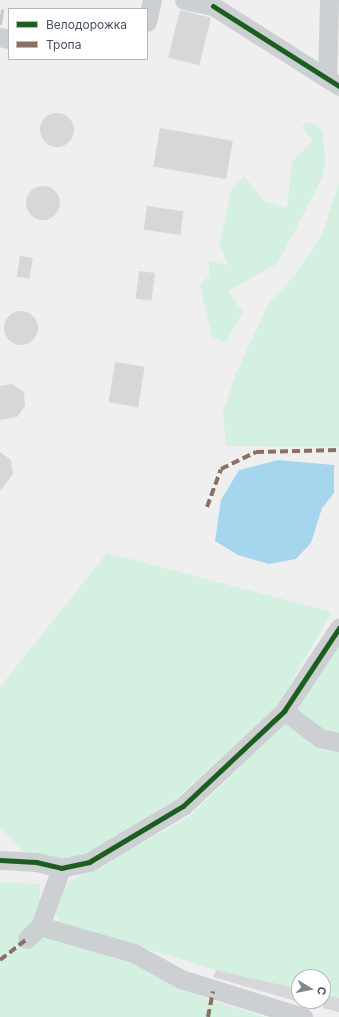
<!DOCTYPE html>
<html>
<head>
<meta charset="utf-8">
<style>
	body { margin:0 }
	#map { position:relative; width:339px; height:1017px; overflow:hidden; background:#f0efef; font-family:Inter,sans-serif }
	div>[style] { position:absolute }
	.green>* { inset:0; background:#d3f0e1 }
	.water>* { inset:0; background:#a6d6ee }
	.building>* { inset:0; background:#d7d7d9; transform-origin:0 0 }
	.round { border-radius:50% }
	.minor>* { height:19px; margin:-9.5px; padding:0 9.5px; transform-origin:9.5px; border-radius:9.5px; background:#cdd0d3 }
	.rail>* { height:3px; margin:-1.5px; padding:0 1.5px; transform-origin:1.5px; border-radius:1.5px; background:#c6c8ca }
	.quiet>* { height:4px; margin-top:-2px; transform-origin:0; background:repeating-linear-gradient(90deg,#8d6e63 0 8px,transparent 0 12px) }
	.cycleway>* { height:5px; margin:-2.5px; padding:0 2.5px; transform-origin:2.5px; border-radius:2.5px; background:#1b5e20 }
	span { translate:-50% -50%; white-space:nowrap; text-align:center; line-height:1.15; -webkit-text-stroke:3px #fff; paint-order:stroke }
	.legend { position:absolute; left:8px; top:8px; width:140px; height:52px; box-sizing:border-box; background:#fff; border:1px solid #b5b9be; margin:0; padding:5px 7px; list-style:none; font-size:12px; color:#464f5c }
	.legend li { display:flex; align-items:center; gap:8px; height:20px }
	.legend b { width:20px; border:1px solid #b5b9be }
	.north { position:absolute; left:291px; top:969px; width:40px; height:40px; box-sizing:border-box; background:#fff; border:1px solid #b5b9be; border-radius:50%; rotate:100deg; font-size:11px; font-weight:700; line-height:16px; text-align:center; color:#464f5c }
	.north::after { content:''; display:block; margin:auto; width:14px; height:18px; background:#82878f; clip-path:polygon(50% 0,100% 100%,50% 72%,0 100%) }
</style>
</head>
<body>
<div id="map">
	<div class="green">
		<i style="clip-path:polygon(307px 123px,313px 123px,323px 132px,325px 164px,322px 178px,278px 263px,228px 291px,243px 312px,226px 342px,212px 337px,200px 285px,209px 276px,209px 261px,228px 265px,219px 244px,232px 188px,244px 176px,264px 201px,287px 208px,292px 162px,312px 141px,302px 126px)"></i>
		<i style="clip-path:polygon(339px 183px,339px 447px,226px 446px,223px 413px,236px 373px,269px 303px,296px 274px,322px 235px)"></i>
		<i style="clip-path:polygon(107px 553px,332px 612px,278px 705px,177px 798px,84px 857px,59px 861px,27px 856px,0 827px,0 687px)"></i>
		<i style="clip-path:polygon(339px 638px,339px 998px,323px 994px,323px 977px,299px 977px,299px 989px,216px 970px,59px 922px,53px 906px,67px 883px,189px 817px,278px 730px)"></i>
		<i style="clip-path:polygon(0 882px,40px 884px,39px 931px,156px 969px,204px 998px,265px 1017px,0 1017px)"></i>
	</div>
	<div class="water">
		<i style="clip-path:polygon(278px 460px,334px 465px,334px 493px,322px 508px,311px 543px,296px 559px,269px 564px,238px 555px,215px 541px,221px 500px,239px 470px)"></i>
	</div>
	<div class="building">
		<i style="left:180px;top:10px;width:32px;height:49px;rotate:14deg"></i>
		<i class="round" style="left:40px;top:113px;width:34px;height:34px"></i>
		<i style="left:160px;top:128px;width:74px;height:39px;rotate:10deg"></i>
		<i class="round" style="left:26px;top:186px;width:34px;height:34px"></i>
		<i style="left:147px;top:206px;width:37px;height:24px;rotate:8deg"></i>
		<i style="left:20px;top:256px;width:13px;height:21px;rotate:9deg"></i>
		<i style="left:139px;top:271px;width:16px;height:28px;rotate:7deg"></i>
		<i class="round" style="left:4px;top:311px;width:34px;height:34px"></i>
		<i style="left:115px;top:362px;width:30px;height:41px;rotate:9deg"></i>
		<i style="clip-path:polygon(12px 384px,24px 392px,25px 406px,17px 417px,0 420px,0 386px)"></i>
		<i style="clip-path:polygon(0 452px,11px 460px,13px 474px,0 491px)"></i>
		<i style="clip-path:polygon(216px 970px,299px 989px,299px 1002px,213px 977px)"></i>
		<i style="clip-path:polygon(323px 994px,339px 998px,339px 1012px,323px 1008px)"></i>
	</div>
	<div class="minor">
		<i style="left:184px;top:0;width:30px;rotate:12deg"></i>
		<i style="left:213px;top:6px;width:149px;rotate:32.4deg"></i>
		<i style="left:147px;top:22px;width:23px;rotate:-77deg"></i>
		<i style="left:0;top:37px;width:9px;rotate:13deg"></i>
		<i style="left:327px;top:78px;width:78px;rotate:-88.5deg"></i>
		<i style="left:284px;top:711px;width:45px;rotate:36.9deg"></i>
		<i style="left:320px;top:738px;width:19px;rotate:12deg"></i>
		<i style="left:0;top:860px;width:36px;rotate:3deg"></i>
		<i style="left:36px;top:862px;width:26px;rotate:13deg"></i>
		<i style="left:61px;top:868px;width:29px;rotate:-12deg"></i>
		<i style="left:89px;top:862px;width:109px;rotate:-30.8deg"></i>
		<i style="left:183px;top:806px;width:139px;rotate:-43.2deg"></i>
		<i style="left:284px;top:711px;width:100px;rotate:-56.5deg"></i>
		<i style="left:61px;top:868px;width:62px;rotate:109.9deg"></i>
		<i style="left:40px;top:926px;width:98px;rotate:16deg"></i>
		<i style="left:134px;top:953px;width:54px;rotate:29deg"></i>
		<i style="left:181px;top:979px;width:128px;rotate:17.3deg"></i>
		<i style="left:27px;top:939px;width:18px;rotate:-45deg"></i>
	</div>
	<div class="rail">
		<i style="left:0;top:23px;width:13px;rotate:-81deg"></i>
	</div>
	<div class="quiet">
		<i style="left:207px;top:507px;width:40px;rotate:-69.8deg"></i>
		<i style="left:221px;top:469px;width:39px;rotate:-26deg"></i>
		<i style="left:256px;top:452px;width:83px;rotate:-1.4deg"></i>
		<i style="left:0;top:960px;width:34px;rotate:-38deg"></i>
		<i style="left:208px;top:1017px;width:26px;rotate:-79deg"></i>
	</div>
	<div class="cycleway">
		<i style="left:213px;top:6px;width:149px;rotate:32.4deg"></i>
		<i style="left:0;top:860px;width:36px;rotate:3deg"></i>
		<i style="left:36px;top:862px;width:26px;rotate:13deg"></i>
		<i style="left:61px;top:868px;width:29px;rotate:-12deg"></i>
		<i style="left:89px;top:862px;width:109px;rotate:-30.8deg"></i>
		<i style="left:183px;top:806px;width:139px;rotate:-43.2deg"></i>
		<i style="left:284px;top:711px;width:100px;rotate:-56.5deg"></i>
	</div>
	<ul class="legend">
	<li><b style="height:5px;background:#1b5e20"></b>Велодорожка</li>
	<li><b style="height:5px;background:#8d6e63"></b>Тропа</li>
	</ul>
	<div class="north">С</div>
</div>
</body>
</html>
